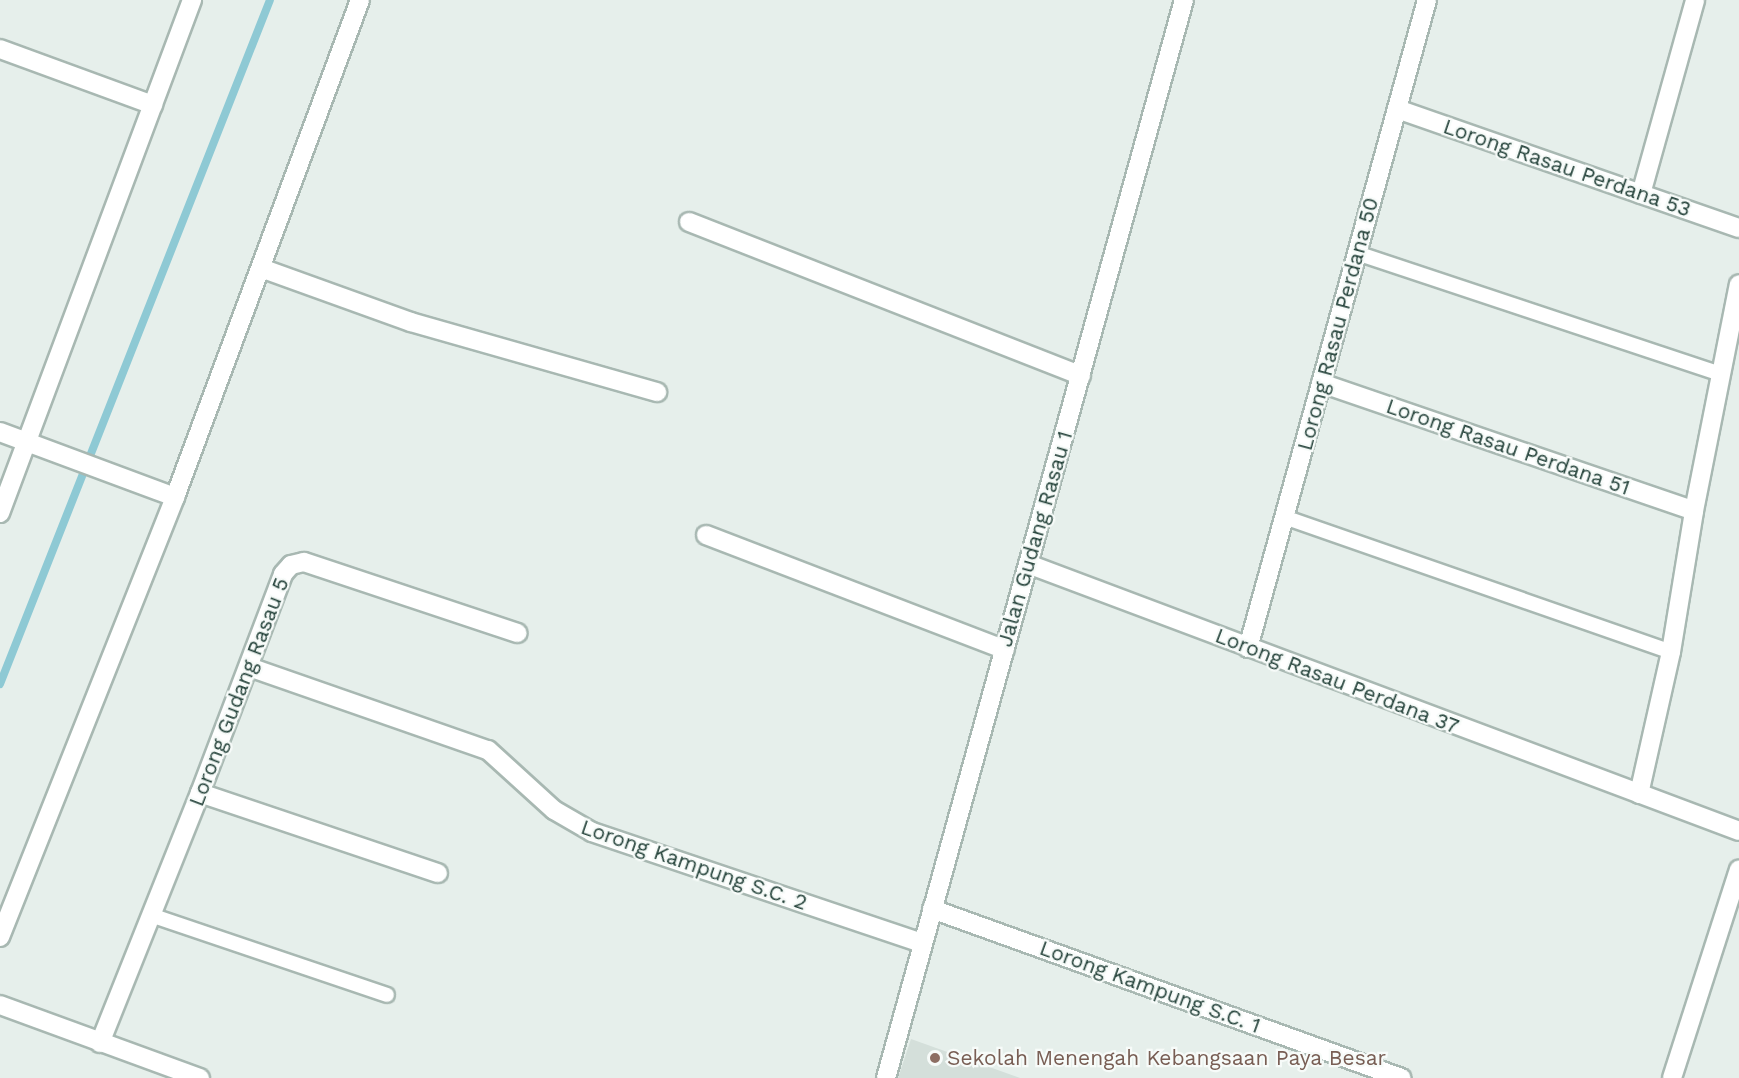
<!DOCTYPE html>
<html>
<head>
<meta charset="utf-8">
<style>
	body { margin:0 }
	#map { position:relative; width:1739px; height:1078px; overflow:hidden; background:#e6efeb; font-family:"Work Sans",sans-serif }
	div>[style] { position:absolute }
	.built>* { inset:0; background:#d4dfda }
	.stream>* { height:8px; margin:-4px; padding:0 4px; transform-origin:4px; border-radius:4px; background:#8ec9d4 }
	.roads { filter:drop-shadow(2px 0 #a8b8b2) drop-shadow(-2px 0 #a8b8b2) drop-shadow(0 2px #a8b8b2) drop-shadow(0 -2px #a8b8b2) }
	.lane>* { height:14px; margin:-7px; padding:0 7px; transform-origin:7px; border-radius:7px; background:#fff }
	.street>* { height:18px; margin:-9px; padding:0 9px; transform-origin:9px; border-radius:9px; background:#fff }
	.dots>* { width:16px; height:16px; translate:-50% -50%; box-sizing:border-box; border:3px solid #f7fbf9; border-radius:50% }
	span { translate:-50% -50%; white-space:nowrap; text-align:center; line-height:1.15; -webkit-text-stroke:4.5px #f7fbf9; paint-order:stroke }
	.street-label { font-size:21px; color:#24423a }
	.education-label { font-size:21px; color:#785e54 }
	.left { translate:0 -50%; text-align:left }
</style>
</head>
<body>
<div id="map">
	<div class="built">
		<i style="clip-path:polygon(911px 1039px,1020px 1078px,898px 1078px)"></i>
	</div>
	<div class="stream">
		<i style="left:0;top:684px;width:735px;rotate:-68.46deg"></i>
	</div>
	<div class="roads">
		<div class="lane">
			<i style="left:1357px;top:253px;width:383px;rotate:18.4deg"></i>
			<i style="left:1284px;top:517px;width:410px;rotate:19.2deg"></i>
			<i style="left:151px;top:915px;width:249px;rotate:18.7deg"></i>
		</div>
		<div class="street">
			<i style="left:0;top:49px;width:163px;rotate:20.1deg"></i>
			<i style="left:1397px;top:109px;width:362px;rotate:19.2deg"></i>
			<i style="left:1641px;top:194px;width:201px;rotate:-74.4deg"></i>
			<i style="left:689px;top:222px;width:421px;rotate:21.4deg"></i>
			<i style="left:261px;top:268px;width:159px;rotate:19.8deg"></i>
			<i style="left:411px;top:322px;width:256px;rotate:15.9deg"></i>
			<i style="left:1321px;top:383px;width:394px;rotate:18.9deg"></i>
			<i style="left:0;top:432px;width:187px;rotate:20.4deg"></i>
			<i style="left:0;top:513px;width:548px;rotate:-69.48deg"></i>
			<i style="left:706px;top:535px;width:320px;rotate:21deg"></i>
			<i style="left:1028px;top:564px;width:759px;rotate:20.58deg"></i>
			<i style="left:1248px;top:648px;width:672px;rotate:-74.56deg"></i>
			<i style="left:249px;top:667px;width:253px;rotate:19.2deg"></i>
			<i style="left:488px;top:750px;width:89px;rotate:42.3deg"></i>
			<i style="left:554px;top:810px;width:44px;rotate:30.1deg"></i>
			<i style="left:592px;top:832px;width:348px;rotate:18.6deg"></i>
			<i style="left:200px;top:793px;width:251px;rotate:18.6deg"></i>
			<i style="left:1639px;top:794px;width:146px;rotate:-77.3deg"></i>
			<i style="left:1671px;top:652px;width:143px;rotate:-80.7deg"></i>
			<i style="left:1694px;top:511px;width:231px;rotate:-78.8deg"></i>
			<i style="left:932px;top:909px;width:499px;rotate:19.8deg"></i>
			<i style="left:0;top:937px;width:474px;rotate:-68.3deg"></i>
			<i style="left:175px;top:497px;width:530px;rotate:-69.58deg"></i>
			<i style="left:0;top:1005px;width:213px;rotate:20.1deg"></i>
			<i style="left:100px;top:1043px;width:269px;rotate:-68.2deg"></i>
			<i style="left:200px;top:793px;width:234px;rotate:-69.2deg"></i>
			<i style="left:283px;top:574px;width:12px;rotate:-48deg"></i>
			<i style="left:291px;top:565px;width:13px;rotate:-13deg"></i>
			<i style="left:304px;top:562px;width:225px;rotate:18.4deg"></i>
			<i style="left:886px;top:1078px;width:1118px;rotate:-74.55deg"></i>
			<i style="left:1672px;top:1078px;width:219px;rotate:-72.2deg"></i>
		</div>
	</div>
	<div class="dots">
		<i style="left:935px;top:1058px;background:#8d6e63"></i>
	</div>
	<div class="street-label">
		<span style="left:1567px;top:168px;rotate:19deg">Lorong Rasau Perdana 53</span>
		<span style="left:1338px;top:324px;rotate:-75deg">Lorong Rasau Perdana 50</span>
		<span style="left:1508px;top:447px;rotate:19deg">Lorong Rasau Perdana 51</span>
		<span style="left:1035px;top:539px;rotate:-74deg">Jalan Gudang Rasau 1</span>
		<span style="left:1337px;top:681px;rotate:21deg">Lorong Rasau Perdana 37</span>
		<span style="left:239px;top:692px;rotate:-69deg">Lorong Gudang Rasau 5</span>
		<span style="left:694px;top:865px;rotate:19deg">Lorong Kampung S.C. 2</span>
		<span style="left:1150px;top:987px;rotate:20deg">Lorong Kampung S.C. 1</span>
	</div>
	<div class="education-label">
		<span class="left" style="left:947px;top:1058px">Sekolah Menengah Kebangsaan Paya Besar</span>
	</div>
</div>
</body>
</html>
